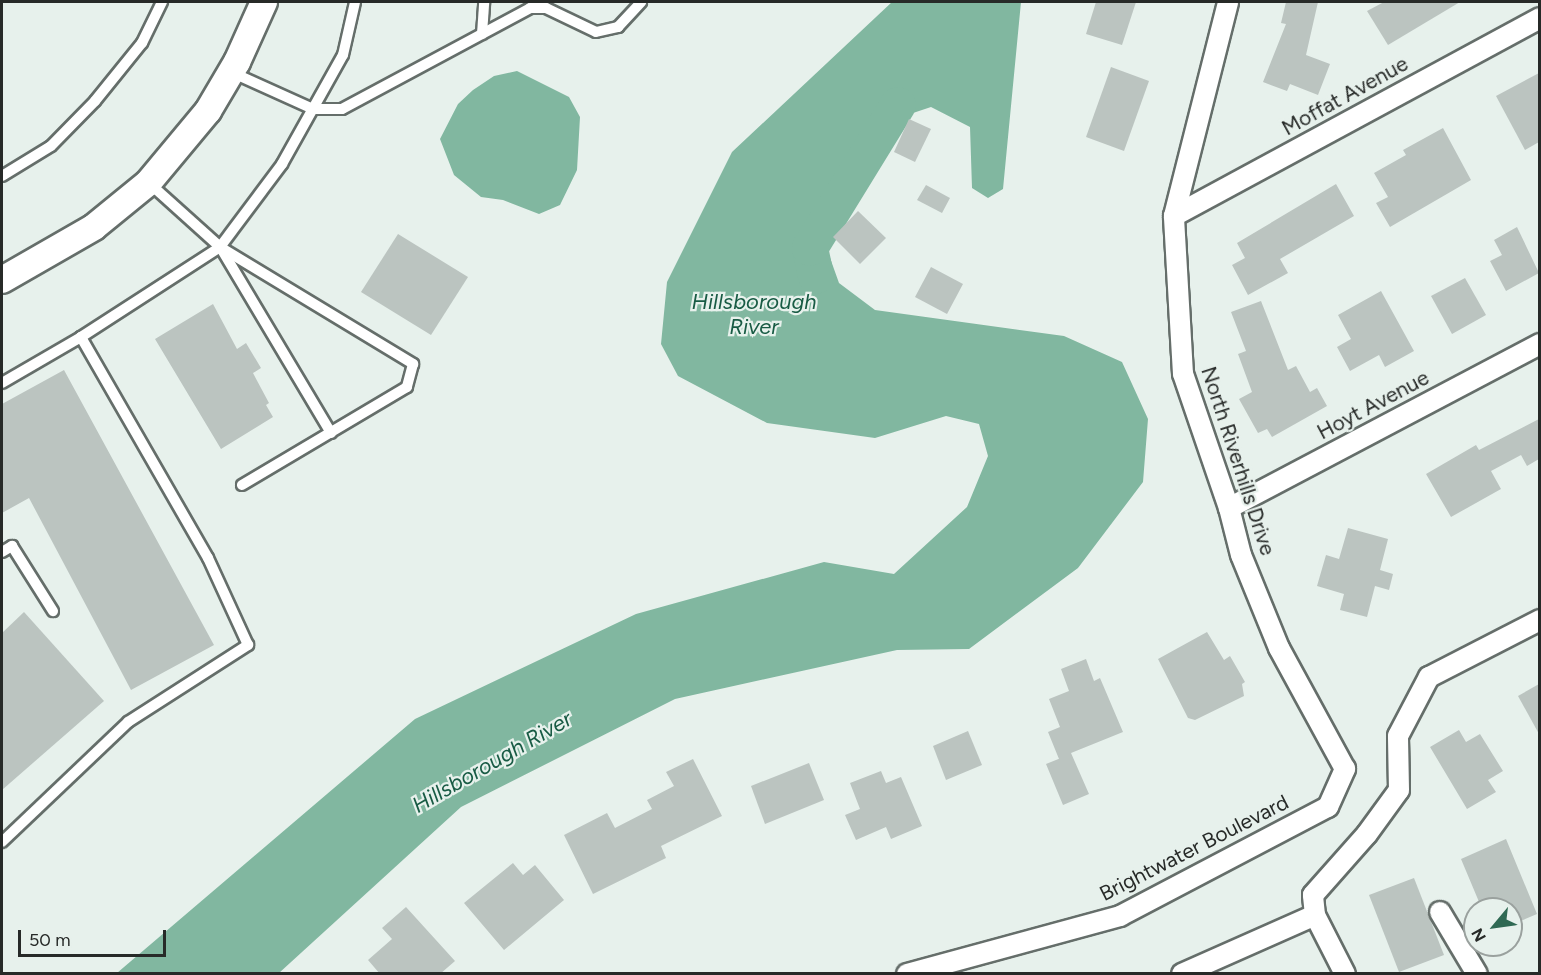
<!DOCTYPE html>
<style>
body{margin:0}
#map{position:relative;width:1541px;height:975px;overflow:hidden;background:#e7f1ec;font-family:Figtree,sans-serif}
div>[style]{position:absolute}
[style*='--x']{left:calc(var(--x)*1px);top:calc(var(--y)*1px);width:calc(var(--w)*1px);rotate:calc(var(--a)*1deg)}
.water>*{inset:0;background:#81b7a0}
.river>*{height:36px;margin:-18px;padding:0 18px;transform-origin:18px;border-radius:18px;background:#81b7a0}
.building>*{inset:0;background:#bbc4c0}
.roads{filter:drop-shadow(2px 0 #656e6a) drop-shadow(-2px 0 #656e6a) drop-shadow(0 2px #656e6a) drop-shadow(0 -2px #656e6a)}
.service>*{height:10px;margin:-5px;padding:0 5px;transform-origin:5px;border-radius:5px;background:#fff}
.minor>*{height:20px;margin:-10px;padding:0 10px;transform-origin:10px;border-radius:10px;background:#fff}
.tertiary>*{height:26px;margin:-13px;padding:0 13px;transform-origin:13px;border-radius:13px;background:#fff}
span{translate:-50% -50%;white-space:nowrap;text-align:center;line-height:1.15;-webkit-text-stroke:4.5px #e7f1ec;paint-order:stroke}
.street-label{font-size:21px;color:#272a28}
.water-label{font-size:22px;color:#185b44;font-style:italic}
.frame{position:absolute;inset:0;border:3px solid #272a28;pointer-events:none}
.north{position:absolute;left:1463px;top:897px;width:60px;height:60px;box-sizing:border-box;background:#e7f1ec;border:2px solid #9aa19e;border-radius:50%;rotate:241deg;font-size:16px;font-weight:700;line-height:24px;text-align:center;color:#272a28}
.north::after{content:'';display:block;margin:auto;width:21px;height:27px;background:#2f6953;clip-path:polygon(50% 0,100% 100%,50% 72%,0 100%)}
.scale{position:absolute;left:18px;top:930px;width:148px;height:27px;box-sizing:border-box;border:3px solid #272a28;border-top:0;padding-left:8px;font-size:18px;line-height:21px;white-space:nowrap;color:#272a28;-webkit-text-stroke:4px #e7f1ec;paint-order:stroke}
</style>
<div id="map">
<div class="water">
<i style="clip-path:polygon(892px 2px,1021px 2px,1003px 189px,988px 198px,972px 188px,970px 127px,931px 107px,898px 118px,814px 213px,839px 283px,875px 310px,1064px 336px,1122px 362px,1148px 419px,1143px 482px,1078px 568px,969px 649px,897px 650px,675px 699px,461px 807px,279px 973px,117px 973px,415px 719px,636px 614px,824px 562px,894px 574px,967px 507px,988px 456px,979px 424px,946px 416px,875px 438px,767px 423px,678px 376px,661px 344px,667px 282px,732px 152px)"></i>
<i style="clip-path:polygon(517px 71px,569px 97px,580px 117px,577px 170px,560px 205px,539px 214px,503px 200px,481px 197px,454px 175px,440px 139px,458px 104px,473px 90px,494px 76px)"></i>
</div>
<div class="river">
<i style="--x:816;--y:276;--w:29;--a:-102"></i>
<i style="--x:810;--y:248;--w:168;--a:-58.4"></i>
</div>
<div class="building">
<i style="clip-path:polygon(1096px 2px,1136px 2px,1122px 45px,1086px 34px)"></i>
<i style="clip-path:polygon(1286px 2px,1318px 2px,1306px 55px,1330px 64px,1318px 95px,1290px 84px,1287px 91px,1263px 82px,1286px 24px,1281px 23px)"></i>
<i style="clip-path:polygon(1384px 2px,1460px 2px,1388px 45px,1367px 11px)"></i>
<i style="clip-path:polygon(1111px 67px,1149px 81px,1124px 151px,1086px 137px)"></i>
<i style="clip-path:polygon(1539px 73px,1539px 142px,1525px 150px,1496px 96px)"></i>
<i style="clip-path:polygon(909px 119px,931px 129px,915px 162px,894px 152px)"></i>
<i style="clip-path:polygon(1443px 128px,1471px 180px,1390px 227px,1376px 203px,1388px 197px,1374px 173px,1406px 155px,1403px 150px)"></i>
<i style="clip-path:polygon(1336px 184px,1354px 216px,1280px 259px,1288px 273px,1248px 295px,1232px 265px,1245px 258px,1237px 243px)"></i>
<i style="clip-path:polygon(926px 185px,950px 198px,942px 213px,917px 200px)"></i>
<i style="clip-path:polygon(858px 211px,886px 238px,860px 264px,833px 237px)"></i>
<i style="clip-path:polygon(1517px 227px,1539px 273px,1506px 291px,1490px 261px,1502px 255px,1494px 240px)"></i>
<i style="clip-path:polygon(398px 234px,468px 277px,431px 335px,361px 292px)"></i>
<i style="clip-path:polygon(931px 267px,963px 284px,947px 314px,915px 297px)"></i>
<i style="clip-path:polygon(1465px 278px,1486px 315px,1452px 334px,1431px 296px)"></i>
<i style="clip-path:polygon(1381px 291px,1414px 351px,1385px 367px,1379px 355px,1350px 371px,1337px 347px,1351px 339px,1338px 315px)"></i>
<i style="clip-path:polygon(1261px 301px,1288px 370px,1296px 366px,1310px 392px,1317px 388px,1327px 406px,1272px 437px,1267px 429px,1258px 433px,1239px 399px,1252px 392px,1238px 354px,1246px 351px,1231px 312px)"></i>
<i style="clip-path:polygon(213px 304px,237px 349px,246px 343px,261px 368px,253px 373px,269px 403px,266px 405px,273px 417px,221px 449px,155px 339px)"></i>
<i style="clip-path:polygon(64px 370px,214px 645px,131px 690px,29px 498px,2px 513px,2px 404px)"></i>
<i style="clip-path:polygon(1539px 419px,1539px 459px,1527px 466px,1521px 455px,1491px 471px,1501px 489px,1451px 517px,1426px 474px,1476px 445px,1479px 450px)"></i>
<i style="clip-path:polygon(1348px 528px,1388px 539px,1380px 570px,1393px 574px,1389px 590px,1375px 586px,1367px 617px,1340px 610px,1344px 594px,1317px 586px,1326px 555px,1339px 559px)"></i>
<i style="clip-path:polygon(24px 612px,104px 701px,2px 790px,2px 633px)"></i>
<i style="clip-path:polygon(1207px 632px,1224px 660px,1230px 656px,1245px 682px,1242px 684px,1244px 696px,1195px 720px,1188px 718px,1158px 659px)"></i>
<i style="clip-path:polygon(1086px 659px,1094px 681px,1100px 678px,1123px 732px,1071px 753px,1089px 794px,1063px 805px,1046px 764px,1066px 756px,1059px 759px,1048px 732px,1060px 727px,1049px 699px,1069px 691px,1061px 669px)"></i>
<i style="clip-path:polygon(1539px 684px,1539px 734px,1518px 696px)"></i>
<i style="clip-path:polygon(1459px 730px,1466px 742px,1480px 734px,1503px 771px,1488px 780px,1496px 792px,1467px 809px,1430px 747px)"></i>
<i style="clip-path:polygon(968px 731px,982px 765px,946px 780px,933px 746px)"></i>
<i style="clip-path:polygon(693px 759px,722px 816px,661px 846px,666px 858px,593px 894px,564px 835px,607px 813px,615px 828px,652px 809px,647px 800px,674px 786px,666px 772px)"></i>
<i style="clip-path:polygon(809px 763px,824px 800px,765px 824px,751px 786px)"></i>
<i style="clip-path:polygon(881px 771px,886px 783px,901px 777px,922px 826px,891px 839px,886px 827px,856px 840px,845px 815px,860px 809px,850px 783px)"></i>
<i style="clip-path:polygon(1506px 839px,1537px 914px,1511px 925px,1511px 909px,1482px 909px,1461px 859px)"></i>
<i style="clip-path:polygon(513px 863px,523px 875px,535px 865px,564px 900px,504px 950px,464px 903px)"></i>
<i style="clip-path:polygon(1414px 878px,1444px 955px,1399px 972px,1369px 895px)"></i>
<i style="clip-path:polygon(406px 907px,455px 961px,440px 974px,380px 974px,368px 960px,392px 939px,382px 928px)"></i>
</div>
<div class="roads">
<div class="service">
<i style="--x:482;--y:34;--w:32;--a:-86"></i>
<i style="--x:231;--y:72;--w:90;--a:24.3"></i>
<i style="--x:313;--y:109;--w:29;--a:0"></i>
<i style="--x:342;--y:109;--w:213;--a:-28.2"></i>
<i style="--x:530;--y:8;--w:16;--a:0"></i>
<i style="--x:546;--y:8;--w:55;--a:25.6"></i>
<i style="--x:596;--y:32;--w:23;--a:-13"></i>
<i style="--x:618;--y:27;--w:34;--a:-47"></i>
<i style="--x:2;--y:176;--w:57;--a:-31.5"></i>
<i style="--x:51;--y:146;--w:63;--a:-45.6"></i>
<i style="--x:95;--y:101;--w:75;--a:-51"></i>
<i style="--x:142;--y:43;--w:46;--a:-64"></i>
<i style="--x:149;--y:183;--w:96;--a:42"></i>
<i style="--x:220;--y:247;--w:226;--a:31.2"></i>
<i style="--x:413;--y:364;--w:24;--a:105"></i>
<i style="--x:407;--y:387;--w:192;--a:149.3"></i>
<i style="--x:222;--y:250;--w:213;--a:59.2"></i>
<i style="--x:2;--y:383;--w:91;--a:-30.2"></i>
<i style="--x:2;--y:552;--w:12;--a:-31"></i>
<i style="--x:12;--y:546;--w:77;--a:57.8"></i>
<i style="--x:2;--y:842;--w:174;--a:-43.6"></i>
<i style="--x:128;--y:722;--w:143;--a:-32.7"></i>
<i style="--x:248;--y:645;--w:96;--a:-114.7"></i>
<i style="--x:208;--y:558;--w:255;--a:-119.9"></i>
<i style="--x:81;--y:337;--w:166;--a:-32.9"></i>
<i style="--x:220;--y:247;--w:104;--a:-53.2"></i>
<i style="--x:282;--y:164;--w:125;--a:-60.8"></i>
<i style="--x:343;--y:55;--w:54;--a:-77.2"></i>
</div>
<div class="minor">
<i style="--x:1174;--y:216;--w:416;--a:-28.4"></i>
<i style="--x:1229;--y:508;--w:352;--a:-27.8"></i>
<i style="--x:1440;--y:912;--w:72;--a:59.2"></i>
<i style="--x:907;--y:974;--w:221;--a:-15.2"></i>
<i style="--x:1120;--y:916;--w:235;--a:-27.7"></i>
<i style="--x:1328;--y:807;--w:42;--a:-65.9"></i>
<i style="--x:1345;--y:769;--w:138;--a:-118.6"></i>
<i style="--x:1279;--y:648;--w:100;--a:-112.2"></i>
<i style="--x:1241;--y:555;--w:49;--a:-104.3"></i>
<i style="--x:1229;--y:508;--w:142;--a:-108.9"></i>
<i style="--x:1183;--y:374;--w:158;--a:-93.3"></i>
<i style="--x:1174;--y:216;--w:221;--a:-75.8"></i>
<i style="--x:1182;--y:974;--w:145;--a:-23.9"></i>
<i style="--x:1345;--y:974;--w:66;--a:-117"></i>
<i style="--x:1315;--y:915;--w:20;--a:-96"></i>
<i style="--x:1313;--y:895;--w:81;--a:-48.5"></i>
<i style="--x:1367;--y:834;--w:54;--a:-54"></i>
<i style="--x:1399;--y:790;--w:54;--a:-91.1"></i>
<i style="--x:1398;--y:736;--w:67;--a:-62.3"></i>
<i style="--x:1429;--y:677;--w:125;--a:-27.2"></i>
</div>
<div class="tertiary">
<i style="--x:2;--y:280;--w:106;--a:-29.9"></i>
<i style="--x:94;--y:227;--w:70;--a:-39.2"></i>
<i style="--x:148;--y:183;--w:94;--a:-50.2"></i>
<i style="--x:208;--y:111;--w:57;--a:-59.4"></i>
<i style="--x:237;--y:62;--w:66;--a:-65.8"></i>
</div>
</div>
<div class="street-label">
<span style="left:1345px;top:96px;rotate:-29deg">Moffat Avenue</span>
<span style="left:1373px;top:405px;rotate:-28deg">Hoyt Avenue</span>
<span style="left:1238px;top:461px;rotate:72deg">North Riverhills Drive</span>
<span style="left:1194px;top:848px;rotate:-27deg">Brightwater Boulevard</span>
</div>
<div class="water-label">
<span style="left:754px;top:314px">Hillsborough<br>River</span>
<span style="left:492px;top:762px;rotate:-30deg">Hillsborough River</span>
</div>
<div class="frame"></div>
<div class="north">N</div>
<div class="scale">50 m</div>
</div>
